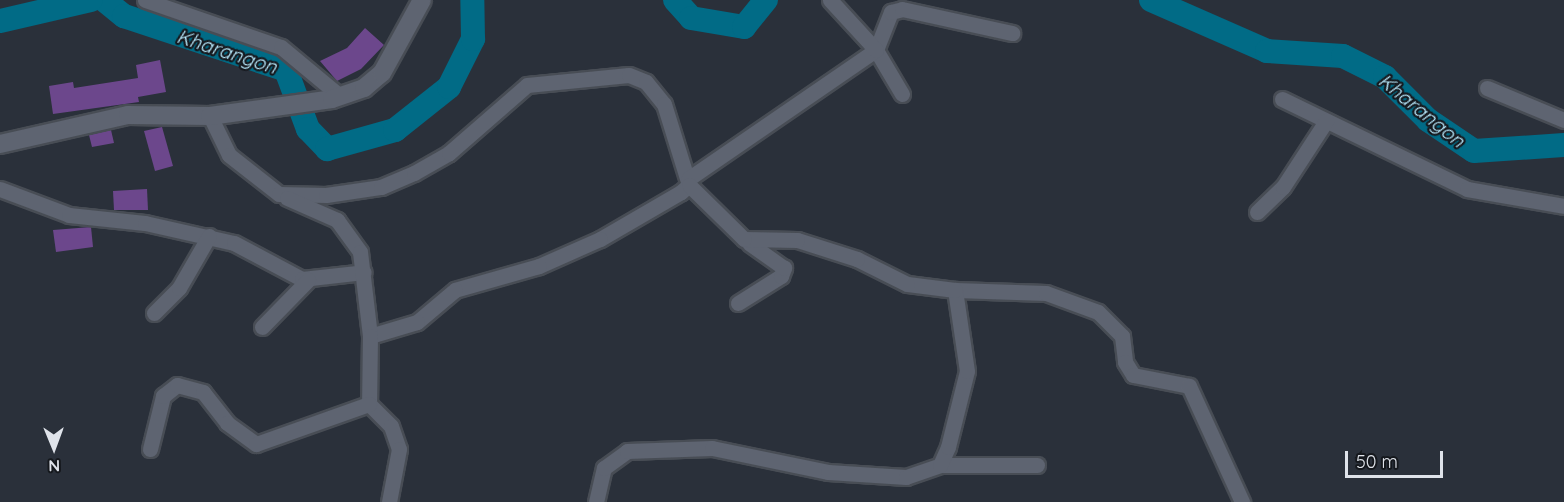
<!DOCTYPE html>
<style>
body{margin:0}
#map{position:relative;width:1564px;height:502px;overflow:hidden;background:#2a303a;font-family:Quicksand,sans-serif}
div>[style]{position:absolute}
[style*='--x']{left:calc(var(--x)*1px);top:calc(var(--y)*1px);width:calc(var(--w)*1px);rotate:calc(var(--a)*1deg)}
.river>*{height:24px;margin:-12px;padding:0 12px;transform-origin:12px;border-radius:12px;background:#016b86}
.building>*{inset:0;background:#6c478c}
.roads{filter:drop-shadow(2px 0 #484d55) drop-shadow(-2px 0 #484d55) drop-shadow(0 2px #484d55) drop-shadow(0 -2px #484d55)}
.minor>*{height:15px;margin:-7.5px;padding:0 7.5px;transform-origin:7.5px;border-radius:7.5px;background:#5e6471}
.tertiary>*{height:18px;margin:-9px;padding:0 9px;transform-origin:9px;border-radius:9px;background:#5e6471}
span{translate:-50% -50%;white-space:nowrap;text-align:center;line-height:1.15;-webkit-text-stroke:4.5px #15181d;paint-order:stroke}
.water-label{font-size:20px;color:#b6e8fb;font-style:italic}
.north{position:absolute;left:24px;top:418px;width:60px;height:60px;-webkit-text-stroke:4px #15181d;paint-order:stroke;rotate:179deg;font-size:16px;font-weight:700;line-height:24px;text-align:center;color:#dfe3ea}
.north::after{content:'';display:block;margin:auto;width:21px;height:27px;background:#dfe3ea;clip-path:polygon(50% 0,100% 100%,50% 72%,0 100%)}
.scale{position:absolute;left:1345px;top:451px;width:98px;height:27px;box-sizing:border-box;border:3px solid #dfe3ea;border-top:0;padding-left:8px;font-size:18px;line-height:21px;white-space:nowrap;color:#dfe3ea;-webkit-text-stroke:4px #15181d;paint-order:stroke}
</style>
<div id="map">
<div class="river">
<i style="--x:104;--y:0;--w:26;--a:39"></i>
<i style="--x:124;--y:16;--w:171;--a:18.4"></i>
<i style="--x:286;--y:70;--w:63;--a:69.6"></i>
<i style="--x:308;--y:129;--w:28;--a:46"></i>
<i style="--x:327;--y:149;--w:71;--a:-15.6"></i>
<i style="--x:395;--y:130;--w:69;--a:-38.5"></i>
<i style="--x:449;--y:87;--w:54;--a:-63.4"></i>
<i style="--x:473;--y:39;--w:39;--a:-91"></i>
<i style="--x:675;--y:0;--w:24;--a:48"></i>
<i style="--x:691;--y:18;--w:54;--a:9.6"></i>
<i style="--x:744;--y:27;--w:35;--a:-51"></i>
<i style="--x:1151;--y:0;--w:127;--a:23.7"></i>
<i style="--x:1267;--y:51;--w:76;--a:3.8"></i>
<i style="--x:1343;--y:56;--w:47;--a:26.6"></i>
<i style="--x:1385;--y:77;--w:61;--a:45"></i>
<i style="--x:1428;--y:120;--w:55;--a:34"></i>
<i style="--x:1474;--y:151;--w:90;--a:-3.8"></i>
<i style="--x:0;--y:21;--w:93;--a:-13"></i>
</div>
<div class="building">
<i style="clip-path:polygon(365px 28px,384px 45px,361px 69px,337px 81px,320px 61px,347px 48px)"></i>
<i style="clip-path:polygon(160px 60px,166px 92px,138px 97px,139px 102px,53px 114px,49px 86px,73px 82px,74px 88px,138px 78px,136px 65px)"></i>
<i style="clip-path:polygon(162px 127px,173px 166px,155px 171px,144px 131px)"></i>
<i style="clip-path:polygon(111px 130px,114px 143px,92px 147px,89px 135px)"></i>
<i style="clip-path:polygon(147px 189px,148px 210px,114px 210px,113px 191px)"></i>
<i style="clip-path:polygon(91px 227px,93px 247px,56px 252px,53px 230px)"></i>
</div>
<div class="roads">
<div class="minor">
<i style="--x:145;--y:0;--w:144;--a:19.1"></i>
<i style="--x:281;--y:47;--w:77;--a:39.7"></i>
<i style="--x:1487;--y:88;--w:83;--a:22.6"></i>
<i style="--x:902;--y:94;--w:51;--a:-120.6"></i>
<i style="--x:876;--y:50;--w:41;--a:-68.5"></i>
<i style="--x:891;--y:12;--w:11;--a:-15"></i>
<i style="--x:902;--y:9;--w:113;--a:12.3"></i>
<i style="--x:1282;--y:99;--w:206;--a:25.9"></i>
<i style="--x:1467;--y:189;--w:98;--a:9.9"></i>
<i style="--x:210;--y:116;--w:43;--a:64"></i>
<i style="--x:229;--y:155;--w:63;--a:38"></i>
<i style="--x:279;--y:194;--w:47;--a:1.2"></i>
<i style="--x:326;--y:195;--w:56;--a:-8.3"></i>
<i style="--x:381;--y:187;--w:36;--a:-23"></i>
<i style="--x:414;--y:173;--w:40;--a:-29.7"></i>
<i style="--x:449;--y:153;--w:103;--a:-41.1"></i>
<i style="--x:527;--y:85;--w:102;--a:-5.6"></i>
<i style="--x:629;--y:75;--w:18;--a:22"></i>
<i style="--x:646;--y:82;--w:28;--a:51"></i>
<i style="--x:664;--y:104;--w:85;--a:72.8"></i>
<i style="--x:689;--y:185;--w:11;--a:139"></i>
<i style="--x:681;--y:192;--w:94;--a:149.9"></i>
<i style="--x:600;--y:239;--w:67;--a:156.1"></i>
<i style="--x:539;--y:266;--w:87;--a:164.1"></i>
<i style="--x:455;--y:290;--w:50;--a:139.9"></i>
<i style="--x:417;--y:322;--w:49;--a:163.4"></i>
<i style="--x:688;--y:179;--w:228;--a:-34.5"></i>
<i style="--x:876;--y:50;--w:68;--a:-132.6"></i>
<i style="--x:0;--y:189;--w:74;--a:20.6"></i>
<i style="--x:69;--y:215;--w:76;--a:6"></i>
<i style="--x:145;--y:223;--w:91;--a:12.7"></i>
<i style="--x:234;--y:243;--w:77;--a:27.9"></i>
<i style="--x:302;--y:279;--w:62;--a:-6.4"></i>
<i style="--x:287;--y:198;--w:55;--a:23.7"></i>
<i style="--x:337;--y:220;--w:39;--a:54"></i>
<i style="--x:360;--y:252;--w:85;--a:83.2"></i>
<i style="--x:370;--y:336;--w:68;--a:90.8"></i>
<i style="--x:369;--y:404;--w:31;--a:45"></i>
<i style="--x:391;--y:426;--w:24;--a:71"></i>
<i style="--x:399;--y:449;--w:54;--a:100.7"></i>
<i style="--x:1257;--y:212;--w:36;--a:-44"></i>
<i style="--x:1283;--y:187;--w:79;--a:-56.9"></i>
<i style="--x:955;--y:290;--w:91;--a:1.9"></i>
<i style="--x:1046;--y:293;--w:55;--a:20.1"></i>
<i style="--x:1098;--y:312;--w:34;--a:45"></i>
<i style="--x:1122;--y:336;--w:26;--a:83"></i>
<i style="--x:1125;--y:362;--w:15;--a:58"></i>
<i style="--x:1133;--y:375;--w:57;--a:11.1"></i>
<i style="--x:1189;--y:386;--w:128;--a:65.4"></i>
<i style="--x:738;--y:303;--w:51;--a:-32.1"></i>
<i style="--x:781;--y:276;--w:9;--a:-69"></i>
<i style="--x:784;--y:268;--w:43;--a:-144.5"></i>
<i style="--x:154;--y:313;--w:35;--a:-45"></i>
<i style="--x:179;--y:288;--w:60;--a:-60"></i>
<i style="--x:262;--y:327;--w:66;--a:-45.6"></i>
<i style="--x:150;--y:449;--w:55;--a:-76.2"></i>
<i style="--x:163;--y:396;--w:18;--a:-38"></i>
<i style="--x:177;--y:385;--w:27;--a:15"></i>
<i style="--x:203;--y:392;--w:39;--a:52"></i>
<i style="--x:227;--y:423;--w:36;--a:36"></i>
<i style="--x:256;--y:444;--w:120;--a:-19.5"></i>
<i style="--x:940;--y:465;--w:97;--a:0"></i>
<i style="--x:596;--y:502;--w:35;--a:-77"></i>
<i style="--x:604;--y:468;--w:29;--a:-36"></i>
<i style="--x:627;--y:451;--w:85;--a:-2"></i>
<i style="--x:712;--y:448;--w:118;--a:11.7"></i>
<i style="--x:828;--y:472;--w:78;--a:3.7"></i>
<i style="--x:906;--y:477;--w:36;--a:-19"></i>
<i style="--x:940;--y:465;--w:20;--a:-66"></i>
<i style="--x:948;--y:447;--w:78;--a:-76"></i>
<i style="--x:967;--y:371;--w:82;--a:-98.4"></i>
<i style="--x:955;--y:290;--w:48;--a:-172.9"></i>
<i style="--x:907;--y:284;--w:56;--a:-153.4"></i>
<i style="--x:857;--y:259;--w:63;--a:-162.4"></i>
<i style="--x:797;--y:240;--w:53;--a:-178.9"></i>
<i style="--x:744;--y:239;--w:77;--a:-135.5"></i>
</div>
<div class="tertiary">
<i style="--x:0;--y:144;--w:131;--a:-12.8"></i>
<i style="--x:128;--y:115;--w:82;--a:0.7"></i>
<i style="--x:210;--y:116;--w:123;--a:-7.9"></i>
<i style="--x:332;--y:99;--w:34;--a:-19"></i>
<i style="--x:364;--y:88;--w:23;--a:-40"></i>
<i style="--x:382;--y:73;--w:83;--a:-61.3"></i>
</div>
</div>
<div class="water-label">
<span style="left:227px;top:51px;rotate:18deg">Kharangon</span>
<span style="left:1422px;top:110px;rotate:39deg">Kharangon</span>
</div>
<div class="north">N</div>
<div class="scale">50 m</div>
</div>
